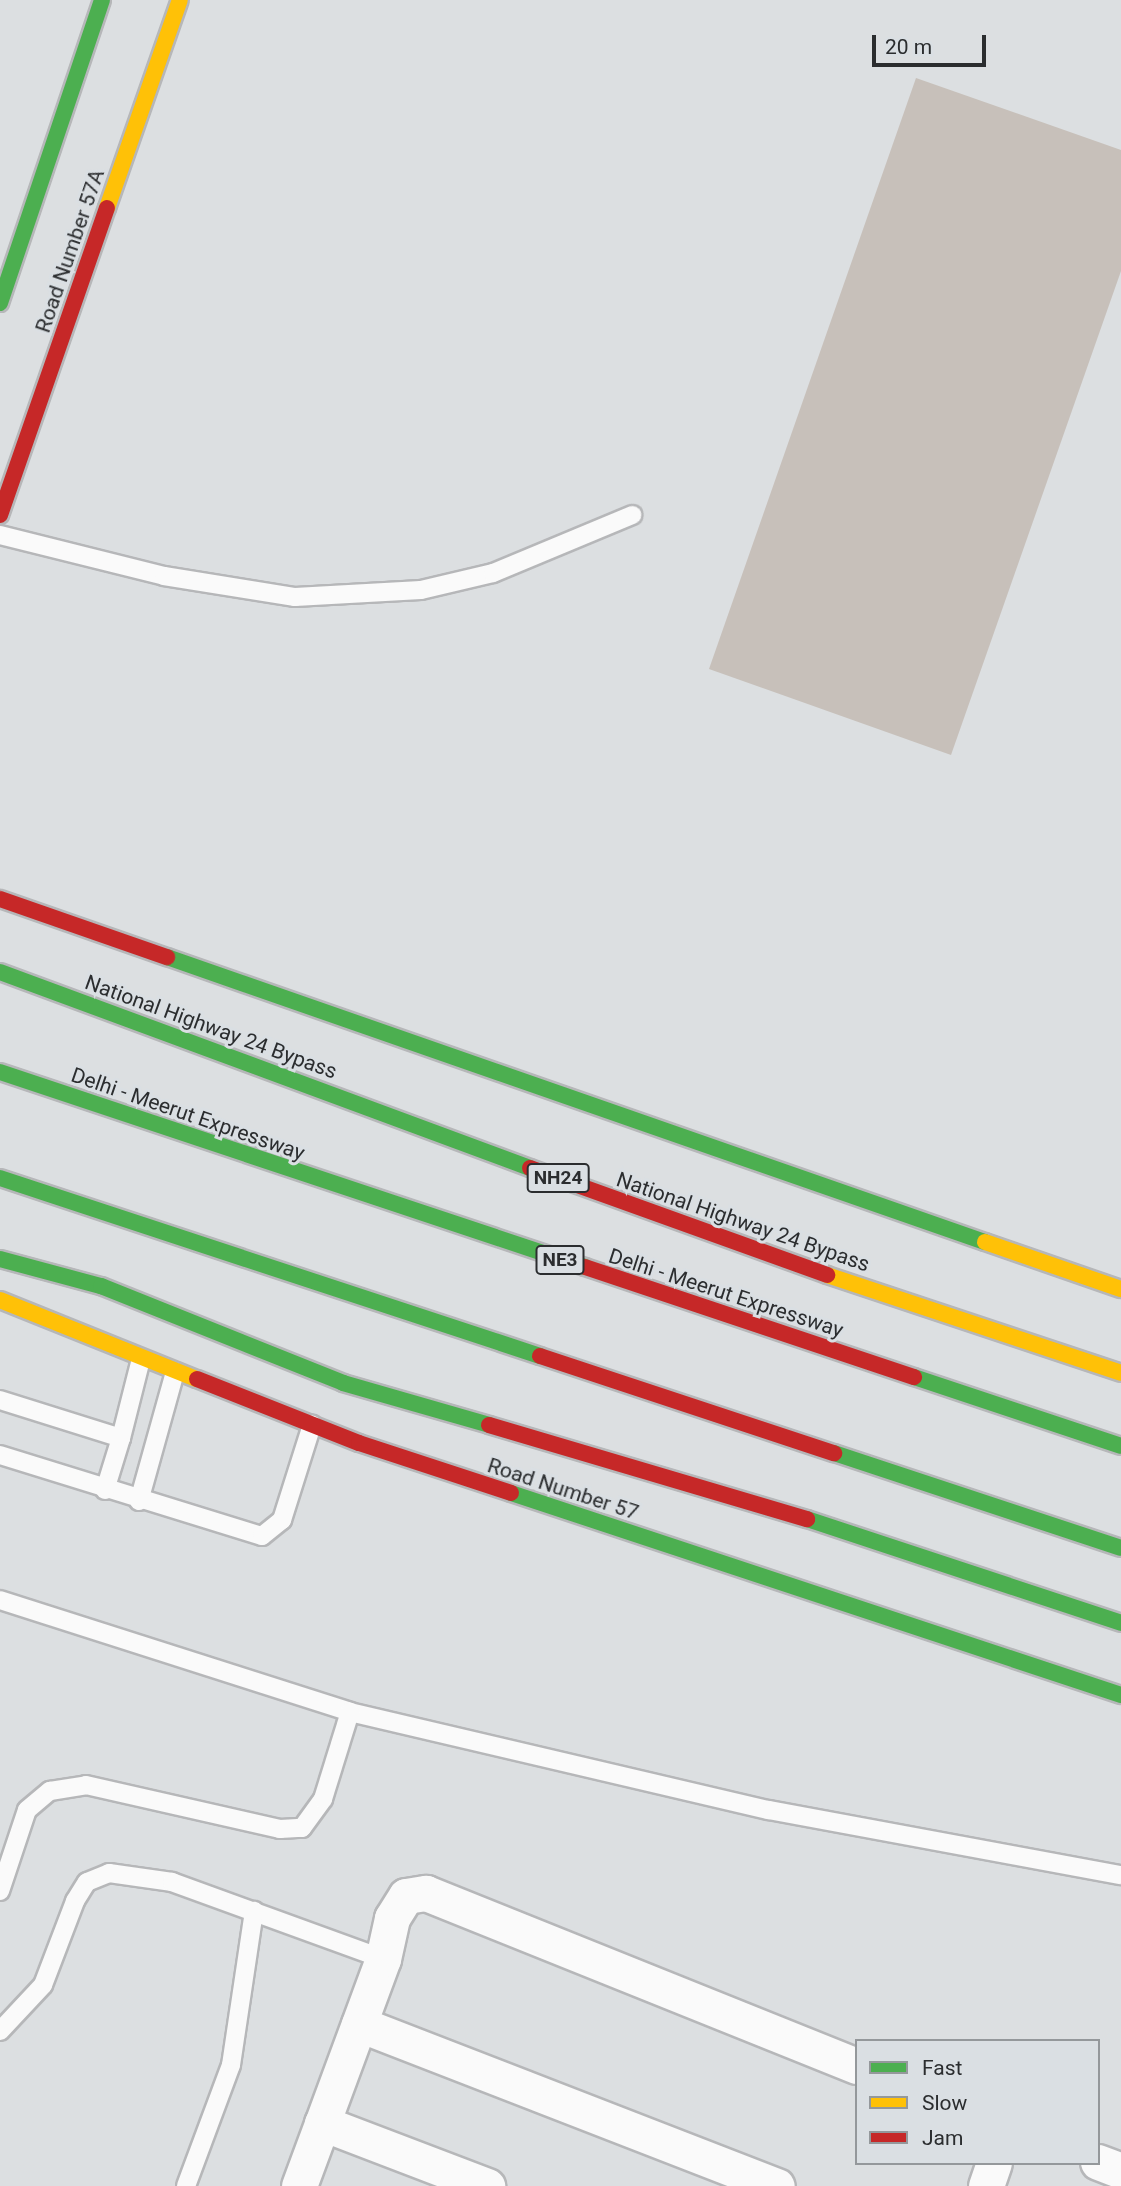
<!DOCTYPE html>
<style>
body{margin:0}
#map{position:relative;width:1121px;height:2186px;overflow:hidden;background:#dcdfe1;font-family:Roboto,sans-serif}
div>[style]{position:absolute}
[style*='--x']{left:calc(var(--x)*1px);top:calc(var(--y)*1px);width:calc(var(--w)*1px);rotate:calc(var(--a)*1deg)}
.building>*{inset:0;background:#c7c0ba}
.roads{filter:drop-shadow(2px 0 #b6b7b9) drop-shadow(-2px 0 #b6b7b9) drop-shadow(0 2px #b6b7b9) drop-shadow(0 -2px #b6b7b9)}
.lane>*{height:18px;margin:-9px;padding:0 9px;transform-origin:9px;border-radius:9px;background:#fafafa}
.street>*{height:35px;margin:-17.5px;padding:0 17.5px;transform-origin:17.5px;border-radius:17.5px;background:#fafafa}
.fast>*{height:16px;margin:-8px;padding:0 8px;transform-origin:8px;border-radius:8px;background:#4caf50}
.slow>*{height:16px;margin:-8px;padding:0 8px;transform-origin:8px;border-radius:8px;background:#ffc107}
.jam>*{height:16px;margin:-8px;padding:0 8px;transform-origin:8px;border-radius:8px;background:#c62828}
span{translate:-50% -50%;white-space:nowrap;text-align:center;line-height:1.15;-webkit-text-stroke:6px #dadfe3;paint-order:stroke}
.shield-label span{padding:2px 5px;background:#dadfe3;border:2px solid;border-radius:5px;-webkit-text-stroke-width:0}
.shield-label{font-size:19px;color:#2b2d2f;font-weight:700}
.street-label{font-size:21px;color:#2b2d2f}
.legend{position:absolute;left:855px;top:2039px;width:245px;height:126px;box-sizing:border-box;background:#dadfe3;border:2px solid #94989b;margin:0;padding:9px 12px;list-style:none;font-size:21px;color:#2b2d2f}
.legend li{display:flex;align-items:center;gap:14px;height:35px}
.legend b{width:35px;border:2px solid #94989b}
.scale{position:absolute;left:872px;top:35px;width:114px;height:32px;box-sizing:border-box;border:4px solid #2b2d2f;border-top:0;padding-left:9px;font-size:21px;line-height:24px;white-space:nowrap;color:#2b2d2f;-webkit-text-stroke:5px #dadfe3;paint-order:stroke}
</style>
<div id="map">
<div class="building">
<i style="clip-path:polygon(916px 78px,1121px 150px,1121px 271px,951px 755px,709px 669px)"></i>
</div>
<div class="roads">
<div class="lane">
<i style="--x:0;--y:535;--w:169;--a:14"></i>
<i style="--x:164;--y:576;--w:133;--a:9.1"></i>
<i style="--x:295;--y:597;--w:126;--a:-3.2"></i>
<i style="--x:421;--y:590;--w:74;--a:-13.3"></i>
<i style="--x:493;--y:573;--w:151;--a:-22.6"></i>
<i style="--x:0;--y:1400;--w:127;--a:17.4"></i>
<i style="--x:121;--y:1438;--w:81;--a:-75.8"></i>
<i style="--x:0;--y:1455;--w:274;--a:17.2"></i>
<i style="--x:262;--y:1536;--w:26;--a:-39"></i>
<i style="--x:282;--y:1520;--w:100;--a:-72.5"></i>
<i style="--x:105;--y:1490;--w:54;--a:-72.9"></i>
<i style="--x:139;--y:1501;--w:134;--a:-74.4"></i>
<i style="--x:0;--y:1600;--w:367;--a:17.7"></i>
<i style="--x:350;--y:1712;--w:430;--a:13.2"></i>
<i style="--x:769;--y:1810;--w:358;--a:10.5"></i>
<i style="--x:0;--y:1891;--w:85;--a:-71.6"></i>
<i style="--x:27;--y:1810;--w:30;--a:-40"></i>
<i style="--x:50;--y:1791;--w:36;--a:-9"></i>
<i style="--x:86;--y:1785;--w:199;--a:12.8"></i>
<i style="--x:280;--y:1829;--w:22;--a:-3"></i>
<i style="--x:302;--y:1828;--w:36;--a:-54"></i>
<i style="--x:323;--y:1799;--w:91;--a:-72.8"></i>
<i style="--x:0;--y:2031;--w:63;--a:-46.9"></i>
<i style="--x:43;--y:1985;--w:90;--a:-69.1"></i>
<i style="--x:75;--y:1901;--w:22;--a:-58"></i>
<i style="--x:87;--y:1882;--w:24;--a:-22"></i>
<i style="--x:109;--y:1873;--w:64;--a:8.1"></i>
<i style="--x:172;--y:1882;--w:225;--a:20"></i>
<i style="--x:186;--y:2186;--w:129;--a:-69.6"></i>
<i style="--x:231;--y:2065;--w:156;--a:-81.5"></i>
</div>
<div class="street">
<i style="--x:359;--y:2024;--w:448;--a:21.2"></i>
<i style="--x:322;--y:2123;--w:177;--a:20.9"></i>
<i style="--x:1098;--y:2162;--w:25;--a:21"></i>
<i style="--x:299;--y:2186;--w:242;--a:-69.7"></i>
<i style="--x:383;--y:1959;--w:42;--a:-77.6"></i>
<i style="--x:392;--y:1918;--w:26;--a:-58"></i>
<i style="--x:406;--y:1896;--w:20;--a:-9"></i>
<i style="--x:426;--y:1893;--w:464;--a:21.9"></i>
<i style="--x:986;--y:2186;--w:24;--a:-71"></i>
</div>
<div class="fast">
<i style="--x:0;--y:303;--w:320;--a:-71.4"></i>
<i style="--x:167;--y:957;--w:866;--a:19.21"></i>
<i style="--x:0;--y:972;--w:565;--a:20.29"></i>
<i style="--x:0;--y:1072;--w:617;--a:18.43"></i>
<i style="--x:0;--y:1178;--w:569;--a:18.24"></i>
<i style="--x:0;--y:1259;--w:105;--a:15"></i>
<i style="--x:101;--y:1286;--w:261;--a:21.8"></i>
<i style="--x:343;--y:1383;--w:152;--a:16"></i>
<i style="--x:914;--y:1377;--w:218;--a:18.4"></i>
<i style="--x:834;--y:1453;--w:302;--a:18.3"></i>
<i style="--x:511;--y:1493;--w:643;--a:18.32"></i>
<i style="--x:807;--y:1519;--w:331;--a:18.3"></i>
</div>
<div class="slow">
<i style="--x:107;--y:208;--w:220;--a:-70.7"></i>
<i style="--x:985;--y:1242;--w:144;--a:19.1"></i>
<i style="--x:827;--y:1275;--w:310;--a:18.4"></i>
<i style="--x:0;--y:1300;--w:212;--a:21.9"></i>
</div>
<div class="jam">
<i style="--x:0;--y:515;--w:325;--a:-70.8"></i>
<i style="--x:0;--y:899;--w:177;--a:19.2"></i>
<i style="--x:530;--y:1168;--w:316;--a:19.8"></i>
<i style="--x:585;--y:1267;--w:347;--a:18.5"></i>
<i style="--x:540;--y:1356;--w:310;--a:18.3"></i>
<i style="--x:197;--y:1379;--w:174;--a:21.6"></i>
<i style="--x:359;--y:1443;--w:160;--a:18.2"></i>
<i style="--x:489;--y:1425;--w:332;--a:16.5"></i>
</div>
</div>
<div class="shield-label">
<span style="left:558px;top:1178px">NH24</span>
<span style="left:560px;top:1260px">NE3</span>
</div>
<div class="street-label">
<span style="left:70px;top:251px;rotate:-71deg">Road Number 57A</span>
<span style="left:211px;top:1027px;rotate:20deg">National Highway 24 Bypass</span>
<span style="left:188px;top:1114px;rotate:19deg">Delhi - Meerut Expressway</span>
<span style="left:743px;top:1222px;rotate:19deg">National Highway 24 Bypass</span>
<span style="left:726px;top:1293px;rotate:18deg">Delhi - Meerut Expressway</span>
<span style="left:563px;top:1489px;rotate:18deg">Road Number 57</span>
</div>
<ul class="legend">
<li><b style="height:9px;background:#4caf50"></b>Fast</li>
<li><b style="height:9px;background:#ffc107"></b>Slow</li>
<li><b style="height:9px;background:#c62828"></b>Jam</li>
</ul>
<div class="scale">20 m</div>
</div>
